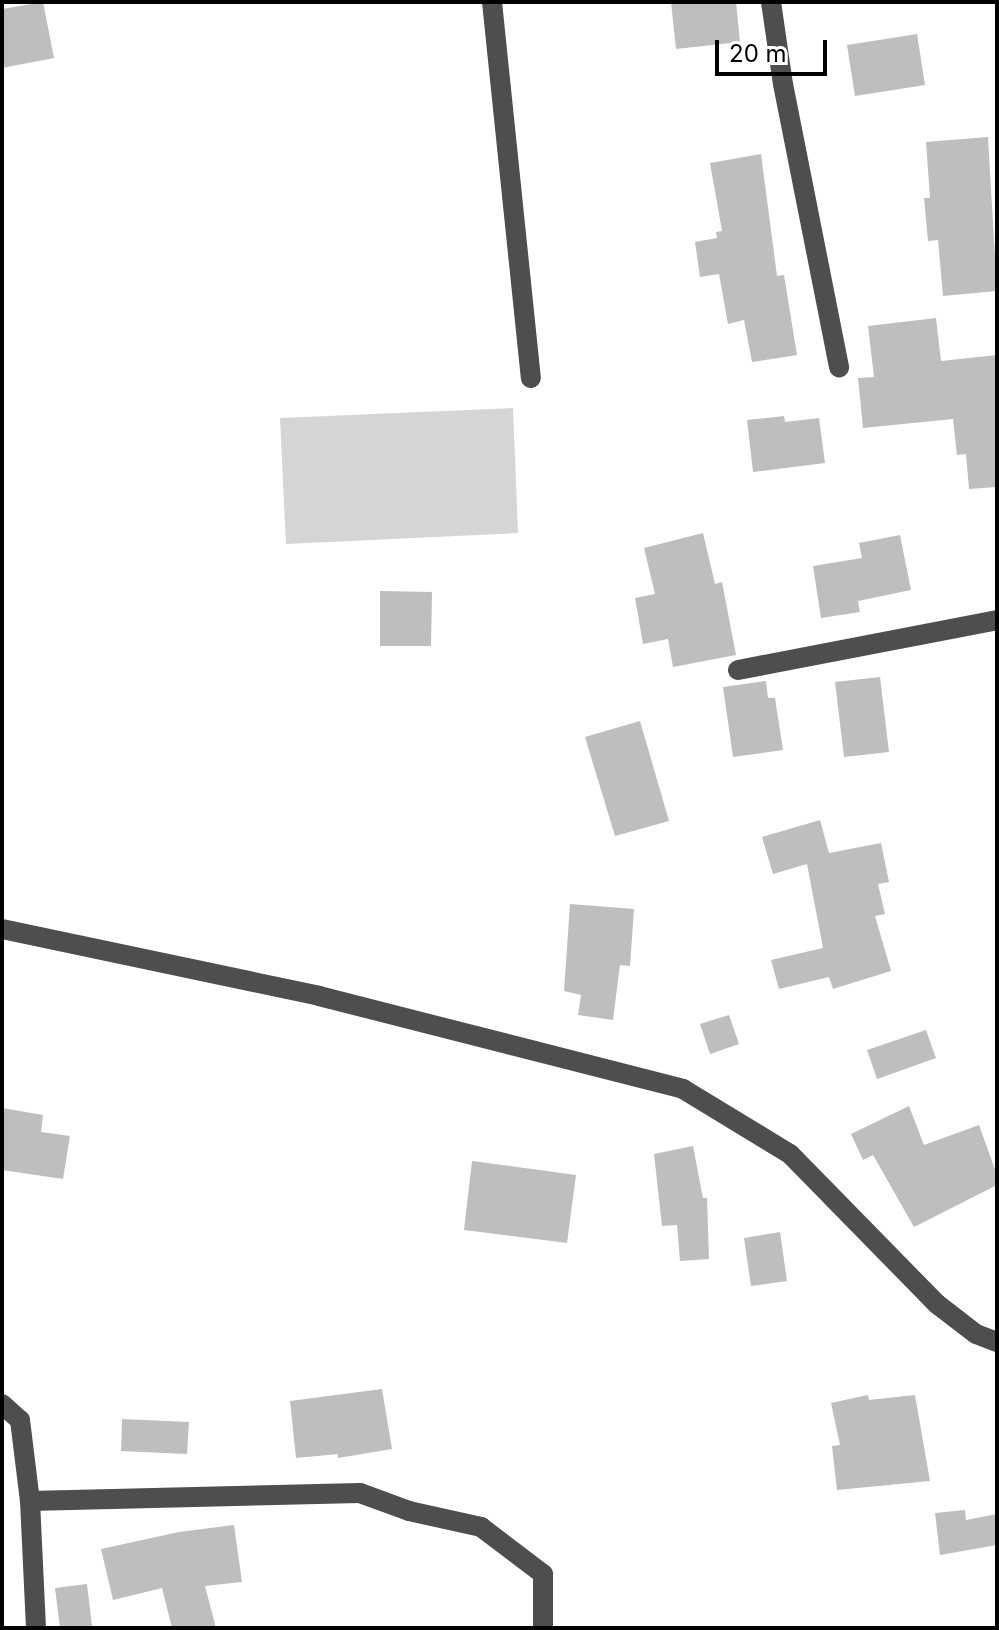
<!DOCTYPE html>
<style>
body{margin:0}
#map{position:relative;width:999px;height:1630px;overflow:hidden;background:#fff;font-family:Inter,sans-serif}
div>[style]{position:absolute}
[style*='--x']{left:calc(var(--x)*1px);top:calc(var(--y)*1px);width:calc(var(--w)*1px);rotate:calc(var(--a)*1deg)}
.green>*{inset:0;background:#d5d5d5}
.building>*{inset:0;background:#bebebe}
.minor>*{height:20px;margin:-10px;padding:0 10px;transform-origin:10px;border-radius:10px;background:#4e4e4e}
span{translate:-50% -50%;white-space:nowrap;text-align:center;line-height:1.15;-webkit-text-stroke:6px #fff;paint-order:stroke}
.frame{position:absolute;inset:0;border:4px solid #000;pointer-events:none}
.scale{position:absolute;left:715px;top:40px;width:112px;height:36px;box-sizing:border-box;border:4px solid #000;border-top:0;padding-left:10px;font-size:24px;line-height:28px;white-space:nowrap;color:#000;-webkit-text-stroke:6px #fff;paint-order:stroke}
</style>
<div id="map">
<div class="green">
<i style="clip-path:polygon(513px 408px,518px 533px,286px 544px,280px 418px)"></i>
</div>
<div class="building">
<i style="clip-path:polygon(43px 2px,54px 58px,2px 68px,2px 9px)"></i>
<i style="clip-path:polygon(671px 2px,736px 2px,740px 42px,676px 49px)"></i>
<i style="clip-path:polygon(917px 34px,925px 85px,855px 96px,847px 45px)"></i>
<i style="clip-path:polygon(988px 137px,997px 291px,943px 296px,938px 240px,928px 241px,924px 198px,930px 198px,926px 142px)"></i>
<i style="clip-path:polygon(761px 154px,777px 276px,784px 275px,797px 355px,752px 362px,744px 320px,728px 324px,719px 274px,700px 277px,695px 242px,717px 238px,716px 232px,722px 231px,710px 163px)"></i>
<i style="clip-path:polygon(936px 318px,941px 361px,997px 355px,997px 487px,969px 489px,966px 454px,957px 455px,953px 419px,863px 428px,858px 378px,874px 377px,868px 326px)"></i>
<i style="clip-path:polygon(784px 416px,785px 422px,819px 418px,825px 463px,753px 472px,747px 420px)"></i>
<i style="clip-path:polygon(703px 533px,715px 584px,722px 582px,736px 655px,673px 667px,668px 639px,643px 644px,635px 598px,655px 594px,644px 548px)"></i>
<i style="clip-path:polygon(900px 535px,911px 590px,858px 601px,860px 612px,821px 618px,813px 566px,862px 558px,859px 543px)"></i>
<i style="clip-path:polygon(380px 591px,432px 592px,431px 646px,380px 646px)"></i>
<i style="clip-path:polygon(880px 677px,889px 752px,844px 757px,835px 682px)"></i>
<i style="clip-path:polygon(766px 681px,768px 698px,775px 698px,783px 750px,733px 757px,723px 687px)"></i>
<i style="clip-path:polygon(640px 721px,669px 821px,615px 836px,585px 737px)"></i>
<i style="clip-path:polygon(820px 820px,829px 853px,881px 843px,889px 882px,878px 884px,885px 914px,875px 916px,891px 971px,833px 989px,829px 977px,779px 989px,771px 960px,823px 948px,807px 864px,773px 874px,762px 837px)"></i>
<i style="clip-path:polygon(570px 904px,634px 909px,630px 966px,620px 965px,613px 1020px,578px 1015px,581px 995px,564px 991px)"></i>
<i style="clip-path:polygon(729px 1015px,739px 1044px,710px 1054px,700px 1024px)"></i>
<i style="clip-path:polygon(926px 1030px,936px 1058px,877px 1079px,867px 1050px)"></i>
<i style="clip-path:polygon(909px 1106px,924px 1145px,979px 1125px,997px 1175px,997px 1185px,914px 1227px,873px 1155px,863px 1160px,851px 1134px)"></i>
<i style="clip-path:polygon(2px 1108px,43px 1115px,41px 1132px,70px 1136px,63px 1179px,2px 1170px)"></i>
<i style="clip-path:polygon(693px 1146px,703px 1198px,707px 1198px,709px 1259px,680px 1261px,677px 1225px,662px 1226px,654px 1154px)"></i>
<i style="clip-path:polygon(472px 1161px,576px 1175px,567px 1243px,464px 1230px)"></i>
<i style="clip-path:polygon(780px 1232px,787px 1281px,751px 1286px,744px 1238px)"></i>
<i style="clip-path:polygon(382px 1389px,392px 1449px,338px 1458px,338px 1454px,296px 1458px,290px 1401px)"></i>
<i style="clip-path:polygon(868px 1395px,869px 1400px,915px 1395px,930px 1481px,837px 1490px,832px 1446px,840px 1445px,831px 1403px)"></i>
<i style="clip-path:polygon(122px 1419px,189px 1422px,187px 1454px,121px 1451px)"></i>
<i style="clip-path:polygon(965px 1510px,966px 1520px,997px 1514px,997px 1545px,940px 1555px,935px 1513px)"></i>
<i style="clip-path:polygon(234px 1525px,242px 1582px,205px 1586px,216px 1628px,172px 1628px,162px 1588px,113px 1600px,101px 1549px,179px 1532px)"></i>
<i style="clip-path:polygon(87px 1584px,92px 1626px,60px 1628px,55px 1588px)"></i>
</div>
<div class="minor">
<i style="--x:492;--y:2;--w:378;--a:84.1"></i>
<i style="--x:771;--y:2;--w:83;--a:81.7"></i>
<i style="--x:783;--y:84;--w:289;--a:78.8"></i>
<i style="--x:738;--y:670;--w:264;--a:-10.9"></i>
<i style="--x:2;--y:929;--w:324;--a:11.9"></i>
<i style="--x:319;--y:996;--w:376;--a:14.3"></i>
<i style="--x:683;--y:1089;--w:125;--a:31.3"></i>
<i style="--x:790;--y:1154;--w:210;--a:45.6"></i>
<i style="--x:937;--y:1304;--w:49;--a:37.6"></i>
<i style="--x:976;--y:1334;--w:22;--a:21"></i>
<i style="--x:2;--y:1404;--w:24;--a:42"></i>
<i style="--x:20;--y:1420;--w:82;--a:83"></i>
<i style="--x:36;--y:1628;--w:127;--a:-92.7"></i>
<i style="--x:30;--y:1501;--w:330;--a:-1.4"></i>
<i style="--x:360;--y:1493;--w:52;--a:20.2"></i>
<i style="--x:409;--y:1511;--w:74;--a:12.5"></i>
<i style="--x:481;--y:1527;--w:78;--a:37.2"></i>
<i style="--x:543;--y:1574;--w:54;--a:90"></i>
</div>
<div class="frame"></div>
<div class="scale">20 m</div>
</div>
